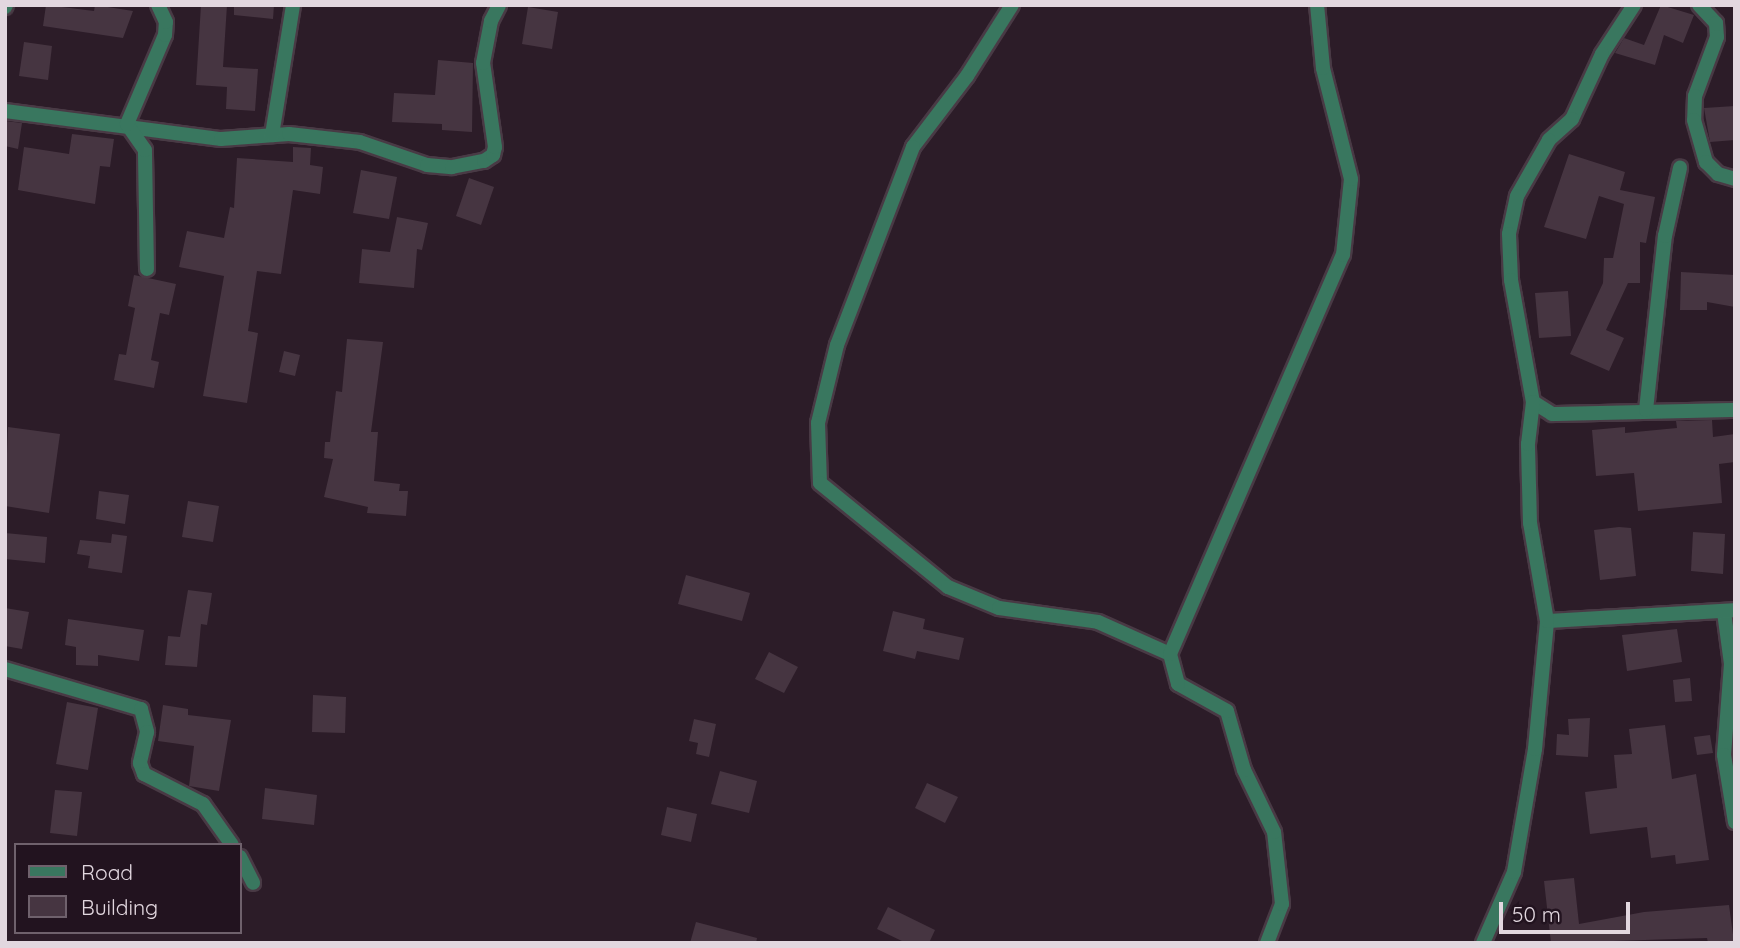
<!DOCTYPE html>
<style>
body{margin:0}
#map{position:relative;width:1740px;height:948px;overflow:hidden;background:#2c1c28;font-family:Quicksand,sans-serif}
div>[style]{position:absolute}
[style*='--x']{left:calc(var(--x)*1px);top:calc(var(--y)*1px);width:calc(var(--w)*1px);rotate:calc(var(--a)*1deg)}
.building>*{inset:0;background:#463541}
.roads{filter:drop-shadow(2px 0 #493a45) drop-shadow(-2px 0 #493a45) drop-shadow(0 2px #493a45) drop-shadow(0 -2px #493a45)}
.minor>*{height:14px;margin:-7px;padding:0 7px;transform-origin:7px;border-radius:7px;background:#39775f}
span{translate:-50% -50%;white-space:nowrap;text-align:center;line-height:1.15;-webkit-text-stroke:5px #22131f;paint-order:stroke}
.frame{position:absolute;inset:0;border:7px solid #e2d7df;pointer-events:none}
.legend{position:absolute;left:14px;top:843px;width:228px;height:91px;box-sizing:border-box;background:#22131f;border:2px solid #6f616c;margin:0;padding:9px 12px;list-style:none;font-size:21px;color:#e2d7df}
.legend li{display:flex;align-items:center;gap:14px;height:35px}
.legend b{width:35px;border:2px solid #6f616c}
.scale{position:absolute;left:1499px;top:902px;width:131px;height:32px;box-sizing:border-box;border:4px solid #e2d7df;border-top:0;padding-left:9px;font-size:21px;line-height:24px;white-space:nowrap;color:#e2d7df;-webkit-text-stroke:5px #22131f;paint-order:stroke}
</style>
<div id="map">
<div class="building">
<i style="clip-path:polygon(46px 5px,94px 11px,95px 5px,133px 11px,123px 38px,43px 26px)"></i>
<i style="clip-path:polygon(201px 5px,227px 5px,223px 67px,258px 69px,255px 111px,226px 109px,227px 87px,196px 85px)"></i>
<i style="clip-path:polygon(234px 5px,274px 5px,273px 19px,234px 15px)"></i>
<i style="clip-path:polygon(1661px 5px,1694px 15px,1683px 43px,1664px 35px,1655px 65px,1615px 53px,1624px 38px,1644px 45px)"></i>
<i style="clip-path:polygon(528px 7px,558px 12px,552px 49px,522px 44px)"></i>
<i style="clip-path:polygon(24px 42px,52px 46px,48px 80px,19px 76px)"></i>
<i style="clip-path:polygon(438px 60px,473px 63px,472px 132px,442px 130px,442px 124px,392px 122px,394px 93px,435px 95px)"></i>
<i style="clip-path:polygon(1735px 106px,1735px 140px,1710px 142px,1704px 108px)"></i>
<i style="clip-path:polygon(5px 121px,22px 123px,18px 149px,5px 146px)"></i>
<i style="clip-path:polygon(72px 134px,114px 139px,110px 167px,100px 166px,95px 204px,18px 190px,24px 147px,69px 154px)"></i>
<i style="clip-path:polygon(293px 147px,311px 148px,310px 165px,323px 167px,320px 194px,293px 190px,281px 274px,257px 271px,248px 331px,258px 333px,247px 403px,203px 396px,224px 276px,179px 267px,187px 231px,224px 238px,230px 207px,234px 208px,237px 158px,293px 162px)"></i>
<i style="clip-path:polygon(1569px 154px,1625px 172px,1620px 190px,1655px 197px,1646px 243px,1640px 242px,1640px 283px,1628px 283px,1606px 330px,1624px 338px,1609px 371px,1570px 354px,1603px 283px,1604px 258px,1613px 258px,1624px 204px,1599px 196px,1586px 239px,1544px 227px)"></i>
<i style="clip-path:polygon(361px 170px,397px 177px,389px 219px,353px 213px)"></i>
<i style="clip-path:polygon(469px 178px,494px 187px,481px 225px,456px 216px)"></i>
<i style="clip-path:polygon(397px 217px,428px 223px,422px 250px,417px 249px,414px 288px,359px 283px,362px 249px,390px 252px)"></i>
<i style="clip-path:polygon(1681px 272px,1735px 275px,1735px 307px,1707px 302px,1707px 310px,1680px 310px)"></i>
<i style="clip-path:polygon(134px 275px,176px 284px,169px 315px,160px 313px,151px 360px,159px 362px,154px 388px,114px 380px,119px 354px,126px 355px,135px 308px,128px 306px)"></i>
<i style="clip-path:polygon(1568px 291px,1571px 336px,1539px 338px,1535px 293px)"></i>
<i style="clip-path:polygon(347px 339px,383px 342px,371px 432px,378px 432px,374px 481px,400px 484px,399px 491px,408px 491px,406px 516px,367px 513px,368px 507px,324px 497px,333px 459px,324px 458px,325px 442px,330px 442px,336px 391px,342px 392px)"></i>
<i style="clip-path:polygon(284px 351px,300px 355px,295px 376px,279px 372px)"></i>
<i style="clip-path:polygon(1712px 420px,1713px 437px,1735px 434px,1735px 462px,1719px 464px,1722px 503px,1638px 511px,1634px 473px,1596px 476px,1592px 430px,1625px 427px,1625px 433px,1677px 428px,1676px 421px)"></i>
<i style="clip-path:polygon(8px 427px,60px 434px,49px 513px,5px 506px)"></i>
<i style="clip-path:polygon(99px 491px,129px 495px,125px 524px,96px 519px)"></i>
<i style="clip-path:polygon(188px 501px,219px 506px,213px 542px,182px 537px)"></i>
<i style="clip-path:polygon(1619px 527px,1631px 528px,1636px 576px,1600px 580px,1594px 530px)"></i>
<i style="clip-path:polygon(1693px 532px,1725px 534px,1723px 574px,1691px 571px)"></i>
<i style="clip-path:polygon(5px 533px,47px 537px,45px 563px,5px 559px)"></i>
<i style="clip-path:polygon(112px 534px,127px 536px,122px 573px,88px 568px,90px 556px,77px 554px,80px 540px,111px 543px)"></i>
<i style="clip-path:polygon(686px 575px,750px 593px,742px 621px,678px 604px)"></i>
<i style="clip-path:polygon(188px 590px,212px 593px,207px 625px,201px 624px,197px 667px,165px 665px,168px 636px,180px 637px)"></i>
<i style="clip-path:polygon(5px 608px,29px 612px,22px 649px,5px 646px)"></i>
<i style="clip-path:polygon(893px 611px,925px 619px,923px 629px,964px 638px,959px 660px,917px 651px,915px 659px,883px 651px)"></i>
<i style="clip-path:polygon(68px 619px,144px 630px,139px 661px,98px 655px,98px 666px,76px 665px,76px 647px,65px 645px)"></i>
<i style="clip-path:polygon(1677px 629px,1682px 662px,1627px 671px,1622px 635px)"></i>
<i style="clip-path:polygon(769px 652px,798px 667px,784px 693px,755px 679px)"></i>
<i style="clip-path:polygon(1690px 678px,1692px 701px,1675px 702px,1673px 680px)"></i>
<i style="clip-path:polygon(313px 695px,346px 697px,345px 733px,312px 732px)"></i>
<i style="clip-path:polygon(67px 702px,98px 708px,88px 770px,56px 764px)"></i>
<i style="clip-path:polygon(163px 705px,188px 709px,188px 715px,231px 720px,219px 791px,189px 786px,194px 746px,158px 741px)"></i>
<i style="clip-path:polygon(1590px 718px,1588px 757px,1556px 755px,1557px 734px,1569px 735px,1568px 719px)"></i>
<i style="clip-path:polygon(694px 719px,716px 724px,709px 757px,696px 754px,698px 743px,689px 741px)"></i>
<i style="clip-path:polygon(1665px 725px,1672px 779px,1696px 774px,1709px 860px,1676px 864px,1675px 855px,1651px 858px,1647px 827px,1590px 834px,1585px 792px,1617px 788px,1614px 755px,1632px 754px,1629px 729px)"></i>
<i style="clip-path:polygon(1710px 735px,1713px 753px,1697px 755px,1694px 737px)"></i>
<i style="clip-path:polygon(720px 771px,757px 781px,749px 813px,711px 804px)"></i>
<i style="clip-path:polygon(927px 783px,958px 797px,945px 823px,915px 808px)"></i>
<i style="clip-path:polygon(265px 788px,317px 795px,314px 825px,262px 819px)"></i>
<i style="clip-path:polygon(55px 790px,82px 792px,77px 836px,50px 833px)"></i>
<i style="clip-path:polygon(667px 807px,697px 814px,691px 842px,661px 835px)"></i>
<i style="clip-path:polygon(1574px 878px,1579px 924px,1644px 912px,1729px 905px,1734px 942px,1708px 943px,1707px 938px,1551px 943px,1544px 881px)"></i>
<i style="clip-path:polygon(888px 907px,935px 930px,929px 943px,906px 943px,877px 929px)"></i>
<i style="clip-path:polygon(696px 922px,757px 938px,756px 943px,690px 943px)"></i>
</div>
<div class="roads">
<div class="minor">
<i style="--x:1012;--y:5;--w:84;--a:122.4"></i>
<i style="--x:967;--y:76;--w:89;--a:127.3"></i>
<i style="--x:913;--y:147;--w:212;--a:111"></i>
<i style="--x:837;--y:345;--w:80;--a:103.7"></i>
<i style="--x:818;--y:423;--w:60;--a:88.1"></i>
<i style="--x:820;--y:483;--w:165;--a:39.1"></i>
<i style="--x:948;--y:587;--w:55;--a:22.4"></i>
<i style="--x:999;--y:608;--w:100;--a:8"></i>
<i style="--x:1098;--y:622;--w:79;--a:24"></i>
<i style="--x:1634;--y:5;--w:59;--a:123.1"></i>
<i style="--x:1602;--y:54;--w:72;--a:114.8"></i>
<i style="--x:1572;--y:119;--w:31;--a:138"></i>
<i style="--x:1549;--y:140;--w:64;--a:119.7"></i>
<i style="--x:1517;--y:196;--w:39;--a:102"></i>
<i style="--x:1509;--y:234;--w:46;--a:87.5"></i>
<i style="--x:1511;--y:280;--w:124;--a:79.8"></i>
<i style="--x:1533;--y:402;--w:22;--a:32"></i>
<i style="--x:1552;--y:414;--w:183;--a:-1.3"></i>
<i style="--x:1699;--y:5;--w:25;--a:47"></i>
<i style="--x:1716;--y:23;--w:14;--a:86"></i>
<i style="--x:1717;--y:37;--w:63;--a:110.4"></i>
<i style="--x:1695;--y:96;--w:24;--a:92"></i>
<i style="--x:1694;--y:120;--w:44;--a:74.1"></i>
<i style="--x:1706;--y:162;--w:17;--a:45"></i>
<i style="--x:1718;--y:174;--w:18;--a:16"></i>
<i style="--x:5;--y:7;--w:2;--a:-63"></i>
<i style="--x:5;--y:111;--w:218;--a:7.4"></i>
<i style="--x:221;--y:139;--w:68;--a:-4.2"></i>
<i style="--x:289;--y:134;--w:71;--a:6.4"></i>
<i style="--x:360;--y:142;--w:71;--a:18.9"></i>
<i style="--x:427;--y:165;--w:25;--a:5"></i>
<i style="--x:452;--y:167;--w:33;--a:-11"></i>
<i style="--x:484;--y:161;--w:11;--a:-34"></i>
<i style="--x:493;--y:155;--w:8;--a:-76"></i>
<i style="--x:495;--y:147;--w:85;--a:-98.1"></i>
<i style="--x:483;--y:63;--w:43;--a:-79.2"></i>
<i style="--x:491;--y:21;--w:18;--a:-63"></i>
<i style="--x:272;--y:135;--w:132;--a:-80.8"></i>
<i style="--x:147;--y:269;--w:119;--a:-91"></i>
<i style="--x:145;--y:150;--w:32;--a:-125"></i>
<i style="--x:127;--y:124;--w:97;--a:-66.9"></i>
<i style="--x:165;--y:35;--w:13;--a:-86"></i>
<i style="--x:166;--y:22;--w:19;--a:-115"></i>
<i style="--x:1646;--y:410;--w:175;--a:-83.8"></i>
<i style="--x:1665;--y:236;--w:70;--a:-77.6"></i>
<i style="--x:1724;--y:612;--w:52;--a:82.3"></i>
<i style="--x:1731;--y:664;--w:91;--a:94.4"></i>
<i style="--x:1724;--y:755;--w:68;--a:80.7"></i>
<i style="--x:1547;--y:621;--w:188;--a:-3.3"></i>
<i style="--x:5;--y:669;--w:142;--a:16.4"></i>
<i style="--x:141;--y:709;--w:24;--a:75"></i>
<i style="--x:147;--y:732;--w:32;--a:103"></i>
<i style="--x:140;--y:763;--w:12;--a:70"></i>
<i style="--x:144;--y:774;--w:66;--a:27"></i>
<i style="--x:203;--y:804;--w:50;--a:54.7"></i>
<i style="--x:240;--y:857;--w:29;--a:63"></i>
<i style="--x:1267;--y:943;--w:42;--a:-69"></i>
<i style="--x:1282;--y:904;--w:72;--a:-96.3"></i>
<i style="--x:1274;--y:832;--w:69;--a:-115.8"></i>
<i style="--x:1244;--y:770;--w:61;--a:-106.1"></i>
<i style="--x:1227;--y:711;--w:56;--a:-151.1"></i>
<i style="--x:1178;--y:684;--w:31;--a:-105"></i>
<i style="--x:1170;--y:654;--w:435;--a:-66.6"></i>
<i style="--x:1343;--y:255;--w:76;--a:-84"></i>
<i style="--x:1351;--y:179;--w:114;--a:-104.2"></i>
<i style="--x:1323;--y:68;--w:63;--a:-95.4"></i>
<i style="--x:1483;--y:943;--w:77;--a:-66.4"></i>
<i style="--x:1514;--y:872;--w:125;--a:-80.3"></i>
<i style="--x:1535;--y:749;--w:129;--a:-84.6"></i>
<i style="--x:1547;--y:621;--w:99;--a:-99.8"></i>
<i style="--x:1530;--y:523;--w:79;--a:-91.5"></i>
<i style="--x:1528;--y:444;--w:42;--a:-83.2"></i>
</div>
</div>
<div class="frame"></div>
<ul class="legend">
<li><b style="height:9px;background:#39775f"></b>Road</li>
<li><b style="height:19px;background:#463541"></b>Building</li>
</ul>
<div class="scale">50 m</div>
</div>
